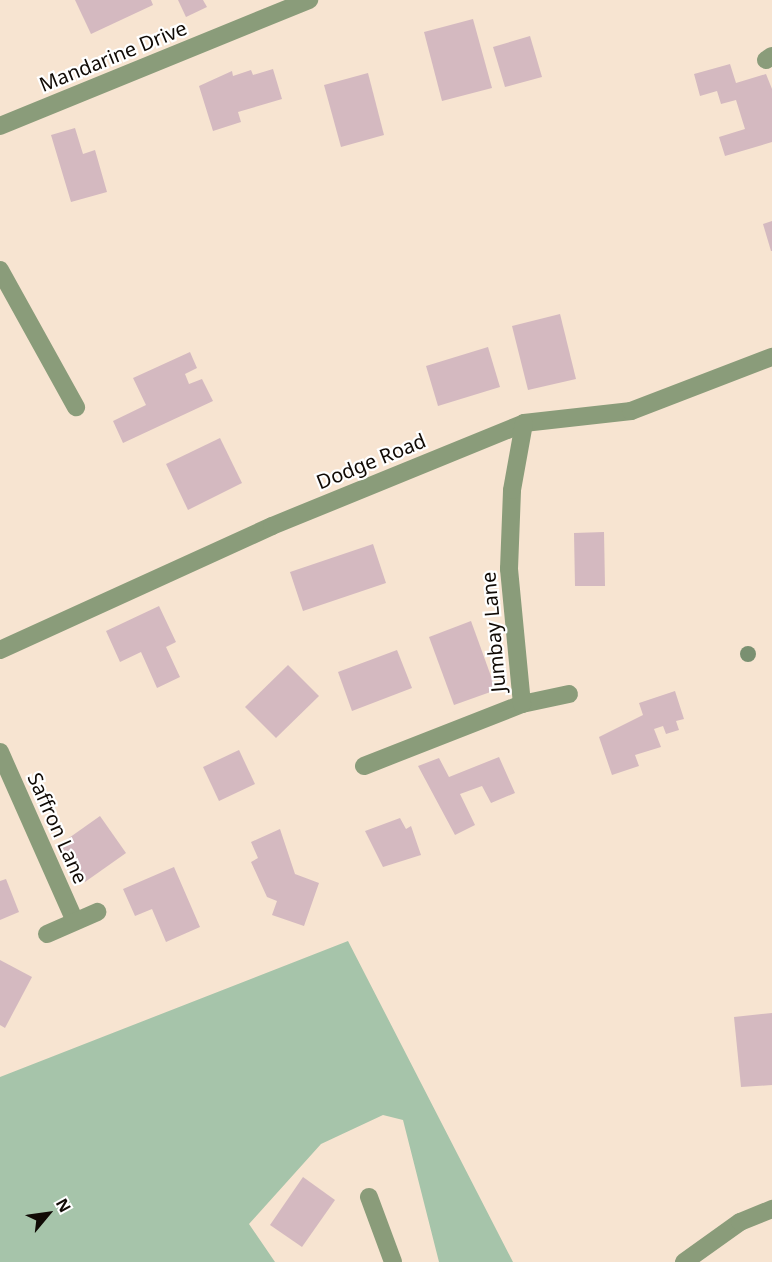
<!DOCTYPE html>
<style>
body{margin:0}
#map{position:relative;width:772px;height:1262px;overflow:hidden;background:#f7e4d1;font-family:"Noto Sans",sans-serif}
div>[style]{position:absolute}
[style*='--x']{left:calc(var(--x)*1px);top:calc(var(--y)*1px);width:calc(var(--w)*1px);rotate:calc(var(--a)*1deg)}
.green>*{inset:0;background:#a6c4aa}
.building>*{inset:0;background:#d4b9c0}
.minor>*{height:18px;margin:-9px;padding:0 9px;transform-origin:9px;border-radius:9px;background:#8a9c7a}
.trees>*{width:16px;height:16px;margin:-8px;border-radius:50%;background:#7a9071}
span{translate:-50% -50%;white-space:nowrap;text-align:center;line-height:1.15;-webkit-text-stroke:4.5px #fff;paint-order:stroke}
.street-label{font-size:20px;color:#100a05}
.north{position:absolute;left:18px;top:1184px;width:60px;height:60px;-webkit-text-stroke:4px #fff;paint-order:stroke;rotate:61deg;font-size:16px;font-weight:700;line-height:24px;text-align:center;color:#100a05}
.north::after{content:'';display:block;margin:auto;width:21px;height:27px;background:#100a05;clip-path:polygon(50% 0,100% 100%,50% 72%,0 100%)}
</style>
<div id="map">
<div class="green">
<i style="clip-path:polygon(348px 941px,513px 1262px,439px 1262px,403px 1120px,383px 1115px,321px 1144px,249px 1224px,275px 1262px,0 1262px,0 1077px)"></i>
</div>
<div class="building">
<i style="clip-path:polygon(75px 0,151px 0,153px 5px,91px 34px)"></i>
<i style="clip-path:polygon(178px 0,203px 0,207px 7px,186px 17px)"></i>
<i style="clip-path:polygon(473px 19px,492px 88px,442px 101px,424px 32px)"></i>
<i style="clip-path:polygon(530px 36px,542px 77px,505px 87px,493px 47px)"></i>
<i style="clip-path:polygon(730px 64px,736px 83px,766px 74px,772px 89px,772px 142px,725px 156px,719px 137px,745px 129px,736px 100px,721px 104px,717px 91px,700px 96px,694px 74px)"></i>
<i style="clip-path:polygon(273px 69px,282px 99px,238px 112px,241px 122px,213px 131px,199px 86px,232px 71px,233px 76px,251px 70px,253px 75px)"></i>
<i style="clip-path:polygon(368px 73px,384px 135px,341px 147px,324px 85px)"></i>
<i style="clip-path:polygon(75px 128px,83px 154px,95px 150px,107px 192px,71px 202px,51px 135px)"></i>
<i style="clip-path:polygon(772px 221px,772px 251px,771px 251px,763px 224px)"></i>
<i style="clip-path:polygon(560px 314px,576px 379px,528px 390px,512px 326px)"></i>
<i style="clip-path:polygon(488px 347px,500px 387px,438px 406px,426px 366px)"></i>
<i style="clip-path:polygon(190px 352px,197px 368px,185px 374px,189px 384px,202px 379px,213px 401px,123px 443px,113px 421px,146px 405px,133px 378px)"></i>
<i style="clip-path:polygon(220px 438px,242px 483px,188px 510px,166px 464px)"></i>
<i style="clip-path:polygon(604px 532px,605px 586px,575px 586px,574px 533px)"></i>
<i style="clip-path:polygon(373px 544px,386px 583px,303px 611px,290px 572px)"></i>
<i style="clip-path:polygon(159px 606px,176px 642px,166px 647px,180px 677px,157px 688px,141px 652px,120px 662px,106px 631px)"></i>
<i style="clip-path:polygon(471px 621px,496px 690px,454px 705px,429px 637px)"></i>
<i style="clip-path:polygon(397px 650px,412px 688px,352px 711px,338px 672px)"></i>
<i style="clip-path:polygon(288px 665px,319px 696px,276px 738px,245px 707px)"></i>
<i style="clip-path:polygon(675px 691px,684px 719px,676px 721px,679px 730px,666px 734px,663px 726px,654px 729px,661px 747px,635px 755px,639px 766px,612px 775px,599px 737px,643px 715px,639px 703px)"></i>
<i style="clip-path:polygon(239px 750px,255px 784px,219px 801px,203px 767px)"></i>
<i style="clip-path:polygon(499px 757px,515px 793px,491px 803px,482px 786px,460px 794px,475px 825px,455px 835px,418px 766px,439px 758px,449px 777px)"></i>
<i style="clip-path:polygon(100px 816px,126px 853px,85px 882px,59px 845px)"></i>
<i style="clip-path:polygon(400px 818px,406px 829px,411px 826px,421px 855px,383px 867px,365px 831px)"></i>
<i style="clip-path:polygon(280px 829px,295px 874px,319px 883px,304px 926px,272px 915px,277px 901px,267px 897px,251px 862px,258px 858px,251px 842px)"></i>
<i style="clip-path:polygon(174px 867px,200px 927px,166px 942px,152px 909px,135px 916px,123px 889px)"></i>
<i style="clip-path:polygon(6px 879px,19px 912px,0 920px,0 881px)"></i>
<i style="clip-path:polygon(0 960px,32px 977px,5px 1028px,0 1025px)"></i>
<i style="clip-path:polygon(772px 1013px,772px 1085px,741px 1087px,734px 1017px)"></i>
<i style="clip-path:polygon(303px 1177px,335px 1200px,302px 1247px,270px 1225px)"></i>
</div>
<div class="minor">
<i style="--x:766;--y:60;--w:7;--a:-34"></i>
<i style="--x:0;--y:126;--w:334;--a:-22.2"></i>
<i style="--x:0;--y:270;--w:157;--a:61"></i>
<i style="--x:0;--y:650;--w:299;--a:-24.5"></i>
<i style="--x:272;--y:526;--w:272;--a:-22.2"></i>
<i style="--x:524;--y:423;--w:108;--a:-6.4"></i>
<i style="--x:631;--y:411;--w:151;--a:-21"></i>
<i style="--x:522;--y:704;--w:48;--a:-12"></i>
<i style="--x:0;--y:752;--w:185;--a:66.1"></i>
<i style="--x:364;--y:766;--w:170;--a:-21.4"></i>
<i style="--x:522;--y:704;--w:136;--a:-95.5"></i>
<i style="--x:509;--y:569;--w:79;--a:-87.8"></i>
<i style="--x:512;--y:490;--w:68;--a:-79.8"></i>
<i style="--x:47;--y:934;--w:55;--a:-23.7"></i>
<i style="--x:369;--y:1197;--w:69;--a:69.7"></i>
<i style="--x:684;--y:1262;--w:69;--a:-35.5"></i>
<i style="--x:740;--y:1222;--w:35;--a:-22"></i>
</div>
<div class="trees">
<i style="left:748px;top:654px"></i>
</div>
<div class="street-label">
<span style="left:113px;top:56px;rotate:-22deg">Mandarine Drive</span>
<span style="left:371px;top:461px;rotate:-22deg">Dodge Road</span>
<span style="left:493px;top:632px;rotate:-95deg">Jumbay Lane</span>
<span style="left:58px;top:828px;rotate:66deg">Saffron Lane</span>
</div>
<div class="north">N</div>
</div>
